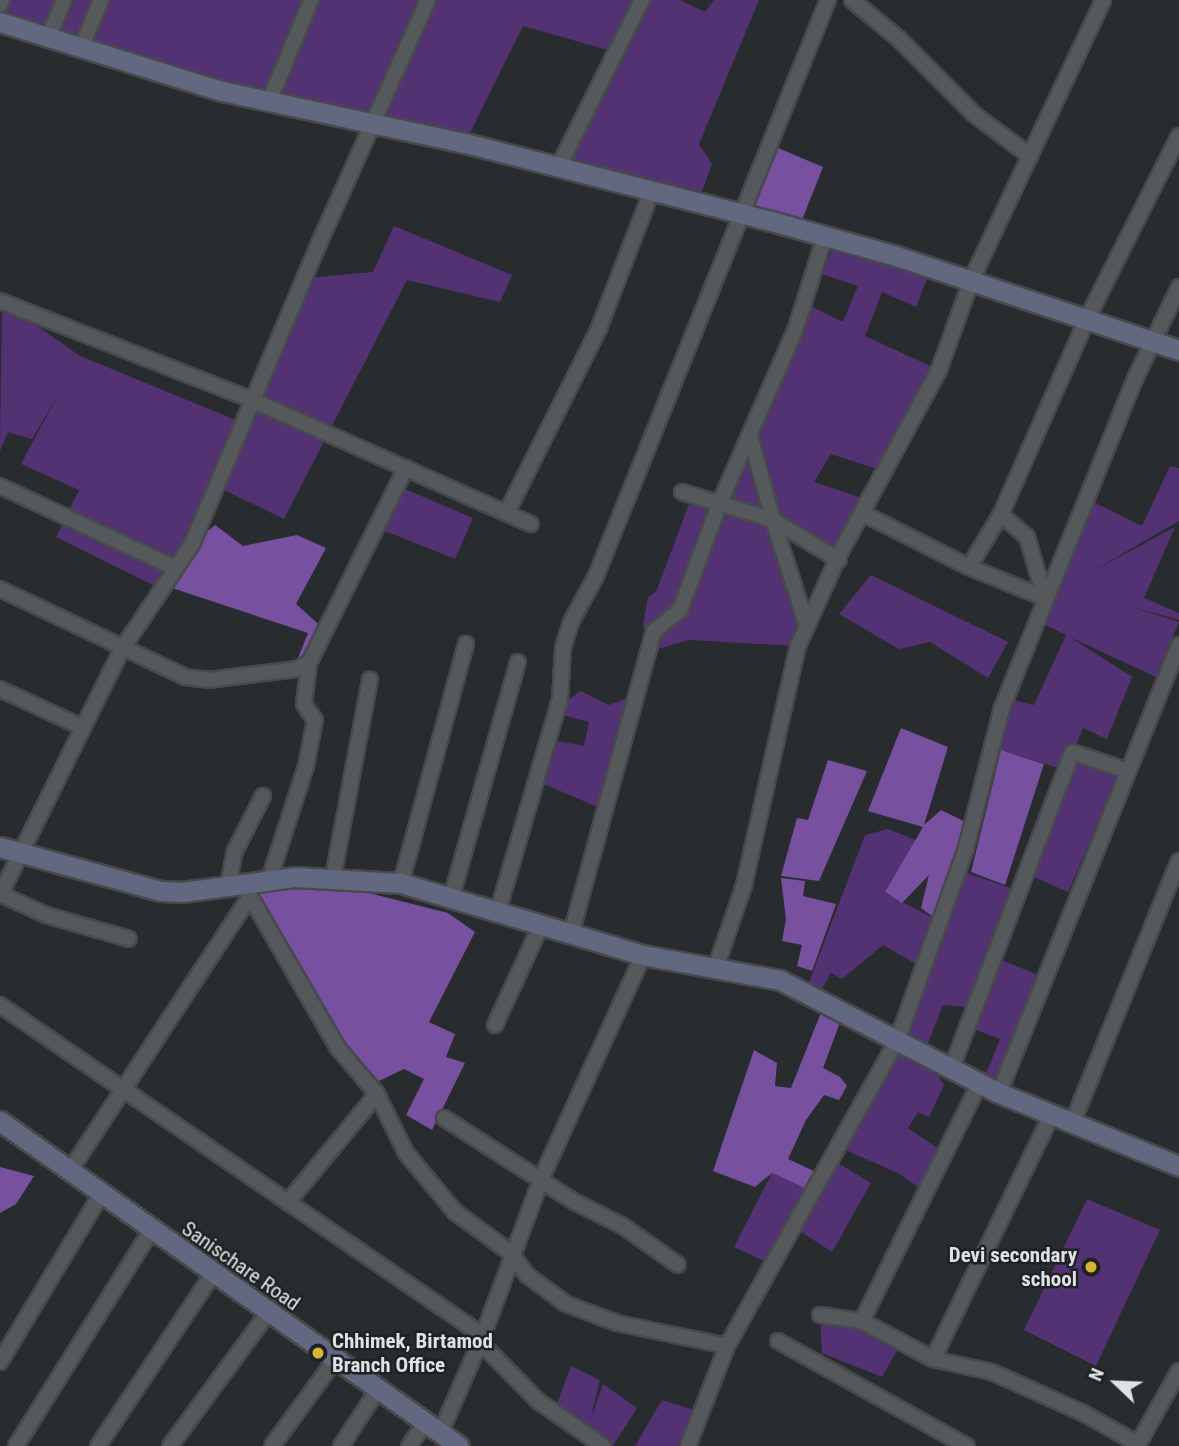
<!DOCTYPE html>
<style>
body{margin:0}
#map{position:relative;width:1179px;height:1446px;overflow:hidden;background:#292c2e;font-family:"Roboto Condensed",sans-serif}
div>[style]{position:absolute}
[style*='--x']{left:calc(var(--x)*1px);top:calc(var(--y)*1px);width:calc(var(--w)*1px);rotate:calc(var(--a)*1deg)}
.green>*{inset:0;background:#533274}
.forest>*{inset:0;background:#77509f}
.roads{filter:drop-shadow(2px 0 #47494b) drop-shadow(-2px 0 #47494b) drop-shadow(0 2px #47494b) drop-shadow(0 -2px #47494b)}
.street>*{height:14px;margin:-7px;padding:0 7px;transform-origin:7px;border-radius:7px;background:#56595c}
.secondary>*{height:19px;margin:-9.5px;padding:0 9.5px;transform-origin:9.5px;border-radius:9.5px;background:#616880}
.dots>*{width:19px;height:19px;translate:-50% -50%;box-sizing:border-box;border:4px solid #1f2224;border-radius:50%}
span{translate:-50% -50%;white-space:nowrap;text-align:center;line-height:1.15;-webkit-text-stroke:5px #1f2224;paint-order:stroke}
.poi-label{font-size:21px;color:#dfe1e3;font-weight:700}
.right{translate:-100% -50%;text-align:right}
.left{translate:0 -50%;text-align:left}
.street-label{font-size:21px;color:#dfe1e3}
.north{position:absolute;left:1081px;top:1348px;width:70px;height:70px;-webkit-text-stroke:5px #1f2224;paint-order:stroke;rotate:293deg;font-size:19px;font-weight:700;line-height:28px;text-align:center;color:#dfe1e3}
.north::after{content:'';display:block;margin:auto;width:24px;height:32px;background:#dfe1e3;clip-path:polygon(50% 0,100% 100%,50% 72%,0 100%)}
</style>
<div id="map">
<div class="green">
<i style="clip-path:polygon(0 0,306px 0,266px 95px,0 20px)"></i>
<i style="clip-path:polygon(311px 0,680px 0,705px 12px,714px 0,759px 0,699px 144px,712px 164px,698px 202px,652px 191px,658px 176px,650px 190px,567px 167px,614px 61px,608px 50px,523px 26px,465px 143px,274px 100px)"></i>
<i style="clip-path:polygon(394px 226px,512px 275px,500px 302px,407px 280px,284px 519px,218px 487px,238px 434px,159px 588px,56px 537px,79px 490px,21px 464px,60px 391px,32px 439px,8px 432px,0 451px,2px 301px,80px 356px,243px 423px,307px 278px,373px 272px)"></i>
<i style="clip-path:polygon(836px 239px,931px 268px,916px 307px,882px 292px,865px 336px,939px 370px,886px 472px,831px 454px,814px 482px,871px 501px,837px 557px,776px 526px,802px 624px,798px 646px,689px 640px,650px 651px,643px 625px,648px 597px,656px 592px,692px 496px,722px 506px,808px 305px,843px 322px,858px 286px,822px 274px)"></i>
<i style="clip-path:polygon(1170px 466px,1179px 468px,1179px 521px,1091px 572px,1175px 527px,1144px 598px,1179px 613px,1179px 620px,1128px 606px,1179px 622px,1156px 677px,1070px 637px,1132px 677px,1107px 739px,1083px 728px,1073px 752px,1120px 771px,1068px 892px,1025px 873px,1065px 770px,992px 747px,1008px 699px,1034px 705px,1066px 635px,1037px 621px,1087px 499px,1142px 526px)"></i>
<i style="clip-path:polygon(400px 487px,473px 518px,455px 559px,380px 529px)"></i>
<i style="clip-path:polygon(871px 575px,1008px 642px,988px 678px,930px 642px,899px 649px,839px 614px)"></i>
<i style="clip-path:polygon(581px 691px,609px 705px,628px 698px,602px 809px,544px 784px,558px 741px,584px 746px,589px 722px,562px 715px,566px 701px)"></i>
<i style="clip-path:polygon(888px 829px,916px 840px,885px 893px,939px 921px,958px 870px,1019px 891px,994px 957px,1043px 977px,1002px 1081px,986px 1074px,1000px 1039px,968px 1027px,969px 1007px,943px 1005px,924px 1053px,944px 1085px,929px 1117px,918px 1112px,908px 1128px,946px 1154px,927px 1193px,898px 1173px,843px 1149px,923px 968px,883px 945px,842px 979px,831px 973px,821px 991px,808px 985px,865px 835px)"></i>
<i style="clip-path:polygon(836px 1162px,871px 1183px,832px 1252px,797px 1229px)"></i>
<i style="clip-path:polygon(772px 1173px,809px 1190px,792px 1227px,766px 1262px,734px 1247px)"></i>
<i style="clip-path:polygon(1087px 1199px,1160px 1230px,1096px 1366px,1024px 1330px)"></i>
<i style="clip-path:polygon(820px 1315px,861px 1323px,900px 1345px,882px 1377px,822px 1353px)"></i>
<i style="clip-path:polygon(571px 1366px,600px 1380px,590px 1421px,603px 1384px,637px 1408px,613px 1446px,603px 1446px,554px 1412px)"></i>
<i style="clip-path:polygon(662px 1400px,703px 1413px,688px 1446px,635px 1446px)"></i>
</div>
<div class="forest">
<i style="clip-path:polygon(778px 148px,823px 167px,802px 220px,753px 208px)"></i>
<i style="clip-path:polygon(215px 525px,243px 546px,297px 535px,326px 548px,296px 604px,325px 630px,309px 663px,296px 663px,308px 633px,172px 588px,192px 544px)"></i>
<i style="clip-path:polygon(901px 728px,948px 747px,924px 825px,941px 810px,972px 825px,940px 922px,921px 908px,929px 875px,902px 903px,885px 892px,923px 827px,868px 811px)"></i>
<i style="clip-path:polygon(1001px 750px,1044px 764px,1005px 885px,971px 872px)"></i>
<i style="clip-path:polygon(828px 760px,867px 771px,819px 881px,781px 876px,797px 818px,808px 820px)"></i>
<i style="clip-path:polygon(781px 878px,805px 881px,803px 896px,836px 904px,812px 971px,797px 966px,802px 945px,782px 941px,786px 919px)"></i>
<i style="clip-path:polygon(263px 886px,357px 890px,448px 913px,475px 932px,429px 1022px,455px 1034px,446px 1057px,465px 1063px,432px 1130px,406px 1115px,424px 1079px,404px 1069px,379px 1081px,353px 1058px,250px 900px,251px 891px)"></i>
<i style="clip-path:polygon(822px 1010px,841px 1020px,823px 1068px,840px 1077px,847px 1086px,839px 1100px,824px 1095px,806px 1120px,788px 1159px,816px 1172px,809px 1190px,772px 1173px,755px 1187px,713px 1171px,754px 1050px,777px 1063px,775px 1086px,791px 1088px)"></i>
<i style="clip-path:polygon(0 1167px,34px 1176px,16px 1204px,0 1213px)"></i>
</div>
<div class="roads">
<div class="street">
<i style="--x:852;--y:0;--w:61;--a:39.7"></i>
<i style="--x:899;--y:39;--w:107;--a:45"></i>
<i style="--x:975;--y:115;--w:69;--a:36.7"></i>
<i style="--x:0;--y:5;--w:5;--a:-68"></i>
<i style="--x:48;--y:38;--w:41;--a:-67.2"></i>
<i style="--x:81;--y:48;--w:52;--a:-67.4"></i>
<i style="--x:269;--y:102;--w:110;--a:-67.6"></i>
<i style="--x:558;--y:168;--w:188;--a:-63.4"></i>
<i style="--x:0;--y:301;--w:271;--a:21.4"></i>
<i style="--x:252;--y:400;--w:305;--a:24"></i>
<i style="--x:750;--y:435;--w:88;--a:74.9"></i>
<i style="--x:0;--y:486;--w:193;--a:25.1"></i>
<i style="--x:682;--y:492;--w:95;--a:17.1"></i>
<i style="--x:507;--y:512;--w:206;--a:-63.4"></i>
<i style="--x:599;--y:328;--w:147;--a:-68.9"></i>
<i style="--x:864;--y:514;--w:118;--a:26.8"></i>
<i style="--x:969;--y:567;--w:82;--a:22.2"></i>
<i style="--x:1045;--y:598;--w:64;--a:-106.4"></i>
<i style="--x:1027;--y:537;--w:35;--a:-139"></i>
<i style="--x:1001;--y:514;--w:62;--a:121.1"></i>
<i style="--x:1001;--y:514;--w:213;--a:-66.2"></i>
<i style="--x:1087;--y:319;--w:205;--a:-63.3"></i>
<i style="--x:0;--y:589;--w:205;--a:25.4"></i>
<i style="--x:185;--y:677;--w:23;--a:7"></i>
<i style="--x:208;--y:680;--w:90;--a:-7"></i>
<i style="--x:297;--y:669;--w:13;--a:-27"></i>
<i style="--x:309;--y:663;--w:218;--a:-63.6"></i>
<i style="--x:807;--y:626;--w:111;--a:-107.8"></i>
<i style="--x:773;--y:520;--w:77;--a:31.2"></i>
<i style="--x:0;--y:689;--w:90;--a:24.9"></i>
<i style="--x:333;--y:877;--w:201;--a:-79.4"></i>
<i style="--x:269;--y:880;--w:120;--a:-72"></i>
<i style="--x:306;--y:766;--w:47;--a:-78.9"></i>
<i style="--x:315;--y:720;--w:19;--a:-125"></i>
<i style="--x:304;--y:704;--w:41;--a:-83"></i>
<i style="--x:401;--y:883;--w:248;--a:-74.8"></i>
<i style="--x:243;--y:884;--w:190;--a:59.9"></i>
<i style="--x:338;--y:1048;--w:60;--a:49.7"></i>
<i style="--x:377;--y:1094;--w:66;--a:63.8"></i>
<i style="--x:406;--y:1153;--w:77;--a:50.3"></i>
<i style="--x:455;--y:1212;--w:69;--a:36.2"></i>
<i style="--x:511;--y:1253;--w:27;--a:54"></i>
<i style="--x:527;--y:1275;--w:49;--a:36.6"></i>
<i style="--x:566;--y:1304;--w:54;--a:20.4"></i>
<i style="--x:617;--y:1323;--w:112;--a:11.8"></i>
<i style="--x:228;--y:886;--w:36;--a:-79"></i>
<i style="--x:235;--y:851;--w:62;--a:-63"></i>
<i style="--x:0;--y:894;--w:51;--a:24.5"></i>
<i style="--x:46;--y:915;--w:86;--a:16.1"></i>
<i style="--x:0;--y:895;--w:275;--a:-63.6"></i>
<i style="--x:122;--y:649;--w:126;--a:-56.3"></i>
<i style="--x:192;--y:544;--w:321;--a:-67.1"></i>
<i style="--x:317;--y:248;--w:272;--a:-65.9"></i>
<i style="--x:452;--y:895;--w:242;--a:-74.2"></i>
<i style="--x:498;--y:911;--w:221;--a:-73.7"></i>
<i style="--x:560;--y:699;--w:51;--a:-86.6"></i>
<i style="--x:563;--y:648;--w:27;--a:-73"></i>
<i style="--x:571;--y:622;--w:52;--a:-61.5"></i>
<i style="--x:596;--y:576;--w:621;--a:-68.06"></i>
<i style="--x:571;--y:934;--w:314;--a:-74.7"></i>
<i style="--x:654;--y:631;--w:33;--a:-39"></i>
<i style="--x:680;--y:610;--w:117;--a:-69.6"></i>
<i style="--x:721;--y:500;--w:184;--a:-66.4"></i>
<i style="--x:795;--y:331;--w:100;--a:-72.5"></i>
<i style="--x:716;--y:967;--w:87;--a:-71.1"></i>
<i style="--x:744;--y:885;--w:245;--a:-77.3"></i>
<i style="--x:798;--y:646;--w:102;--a:-65.7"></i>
<i style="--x:840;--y:553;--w:208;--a:-61.6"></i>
<i style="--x:939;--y:370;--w:95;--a:-70.2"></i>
<i style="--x:971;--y:281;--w:310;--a:-64.8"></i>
<i style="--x:0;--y:1005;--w:579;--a:34.38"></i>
<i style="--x:478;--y:1332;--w:10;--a:79"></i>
<i style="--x:495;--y:1025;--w:110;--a:-65.3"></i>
<i style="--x:952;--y:1067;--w:337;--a:-69.1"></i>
<i style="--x:1072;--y:752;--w:59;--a:18.7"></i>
<i style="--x:999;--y:1093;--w:483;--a:-68.1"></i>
<i style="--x:444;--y:1118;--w:156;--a:32.7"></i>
<i style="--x:575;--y:1202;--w:54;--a:26.6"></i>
<i style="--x:623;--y:1226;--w:67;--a:35.3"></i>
<i style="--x:1072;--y:1124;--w:284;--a:-67.9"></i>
<i style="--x:69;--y:1172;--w:326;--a:-56.7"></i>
<i style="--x:288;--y:1202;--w:140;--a:-50.5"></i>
<i style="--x:820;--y:1315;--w:42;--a:8.1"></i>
<i style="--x:862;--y:1321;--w:81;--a:28.2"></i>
<i style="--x:933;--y:1359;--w:60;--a:12.4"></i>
<i style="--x:992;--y:1372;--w:100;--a:24.3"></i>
<i style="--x:1083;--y:1413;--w:63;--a:29.4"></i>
<i style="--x:862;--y:1321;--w:267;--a:-63.7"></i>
<i style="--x:481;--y:1341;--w:175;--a:-69.6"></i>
<i style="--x:542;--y:1177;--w:244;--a:-65.5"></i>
<i style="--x:778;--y:1341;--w:216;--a:29.1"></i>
<i style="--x:933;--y:1359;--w:270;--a:-64.1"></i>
<i style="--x:0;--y:1362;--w:194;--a:-58.9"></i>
<i style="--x:440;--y:1434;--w:100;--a:-66.5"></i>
<i style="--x:480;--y:1342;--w:83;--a:45.5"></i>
<i style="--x:538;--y:1401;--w:79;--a:34.7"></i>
<i style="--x:16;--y:1446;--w:254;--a:-57.9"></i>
<i style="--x:98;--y:1446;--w:209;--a:-56.3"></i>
<i style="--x:170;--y:1446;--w:165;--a:-53.6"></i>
<i style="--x:272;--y:1446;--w:108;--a:-53.7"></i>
<i style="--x:341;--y:1446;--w:69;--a:-56.8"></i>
<i style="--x:409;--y:1446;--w:28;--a:-55"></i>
<i style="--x:688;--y:1446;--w:107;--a:-68.7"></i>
<i style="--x:727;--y:1346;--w:349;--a:-60.9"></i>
<i style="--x:897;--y:1041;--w:205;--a:-70.3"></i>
<i style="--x:966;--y:848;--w:145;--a:-75.6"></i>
<i style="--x:1002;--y:708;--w:355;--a:-68"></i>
<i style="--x:1135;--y:379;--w:102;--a:-64.4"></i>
<i style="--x:1137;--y:1446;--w:86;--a:-60.8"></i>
</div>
<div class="secondary">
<i style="--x:0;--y:22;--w:232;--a:17.3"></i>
<i style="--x:222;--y:91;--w:249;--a:12.1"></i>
<i style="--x:465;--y:143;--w:316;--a:14.3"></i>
<i style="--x:771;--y:221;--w:130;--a:15.6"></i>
<i style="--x:896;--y:256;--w:298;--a:18.4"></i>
<i style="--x:0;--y:847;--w:167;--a:15.3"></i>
<i style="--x:161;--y:891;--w:21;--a:3"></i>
<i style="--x:182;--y:892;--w:113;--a:-7.6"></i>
<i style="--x:294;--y:877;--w:107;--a:3.2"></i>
<i style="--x:401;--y:883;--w:252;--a:16.6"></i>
<i style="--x:643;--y:955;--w:139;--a:10.3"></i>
<i style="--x:780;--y:980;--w:246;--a:27.3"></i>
<i style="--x:999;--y:1093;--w:194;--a:22.1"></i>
<i style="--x:0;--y:1121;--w:562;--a:35.3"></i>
</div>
</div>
<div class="dots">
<i style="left:1091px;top:1267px;background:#d7b434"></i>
<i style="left:318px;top:1353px;background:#d7b434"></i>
</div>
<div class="poi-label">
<span class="right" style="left:1077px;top:1267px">Devi secondary<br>school</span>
<span class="left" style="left:332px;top:1353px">Chhimek, Birtamod<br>Branch Office</span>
</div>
<div class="street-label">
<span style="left:241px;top:1266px;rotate:35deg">Sanischare Road</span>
</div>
<div class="north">N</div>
</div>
